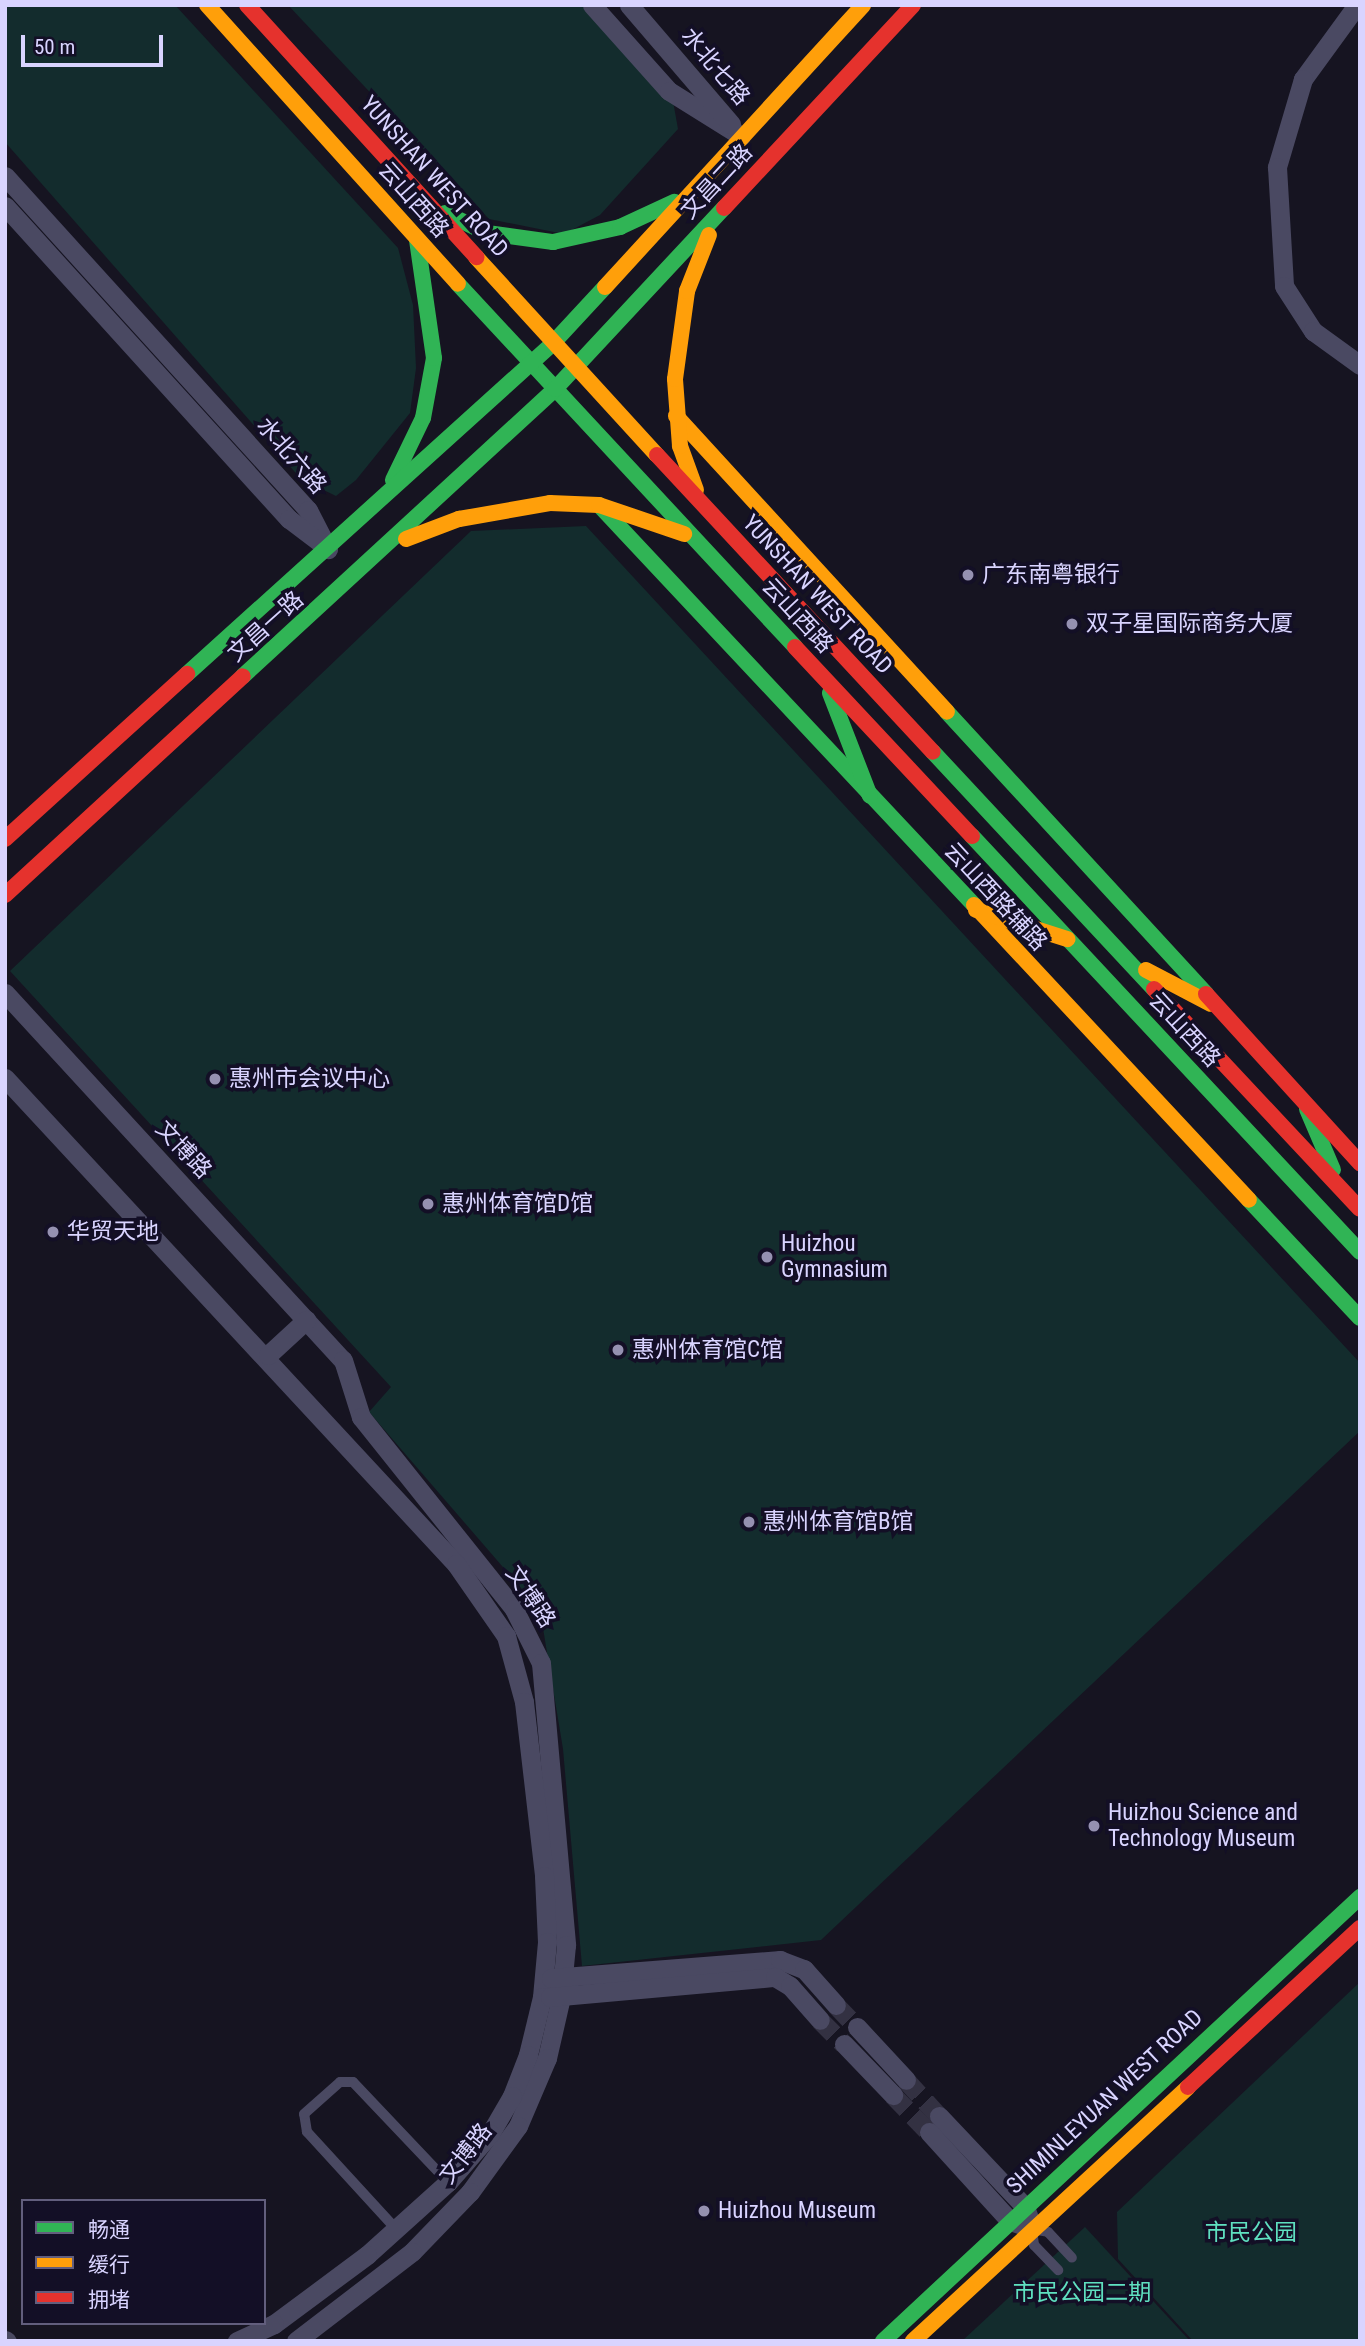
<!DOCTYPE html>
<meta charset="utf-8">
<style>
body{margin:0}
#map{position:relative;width:1365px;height:2346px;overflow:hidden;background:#161421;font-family:"Roboto Condensed","Noto Sans SC",sans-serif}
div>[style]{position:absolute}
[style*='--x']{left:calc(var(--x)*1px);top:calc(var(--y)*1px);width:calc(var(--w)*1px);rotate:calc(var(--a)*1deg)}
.green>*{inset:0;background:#132c2d}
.street-tunnel>*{height:19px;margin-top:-9.5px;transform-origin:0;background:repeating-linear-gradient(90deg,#333142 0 19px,transparent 0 29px)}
.lane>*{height:10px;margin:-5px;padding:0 5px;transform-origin:5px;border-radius:5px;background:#4a4962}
.street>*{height:19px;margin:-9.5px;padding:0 9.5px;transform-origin:9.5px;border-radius:9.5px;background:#4a4962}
.fast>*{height:16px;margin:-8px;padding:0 8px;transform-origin:8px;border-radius:8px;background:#30b455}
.slow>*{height:16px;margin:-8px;padding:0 8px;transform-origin:8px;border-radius:8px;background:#ff9f0a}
.jam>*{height:16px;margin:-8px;padding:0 8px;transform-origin:8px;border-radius:8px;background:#e5322d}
.dots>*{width:19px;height:19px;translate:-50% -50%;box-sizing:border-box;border:4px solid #130f26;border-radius:50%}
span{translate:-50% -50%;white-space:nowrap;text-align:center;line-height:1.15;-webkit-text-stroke:7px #130f26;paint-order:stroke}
.street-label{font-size:23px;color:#d9d4ff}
.poi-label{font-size:23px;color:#d9d4ff}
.left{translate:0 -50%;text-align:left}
.park-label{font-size:23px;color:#5fe0c0}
.frame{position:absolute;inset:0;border:7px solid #d9d4ff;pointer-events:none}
.legend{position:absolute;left:21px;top:2199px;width:245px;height:126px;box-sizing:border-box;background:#130f26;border:2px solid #625e7d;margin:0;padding:9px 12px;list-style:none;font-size:21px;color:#d9d4ff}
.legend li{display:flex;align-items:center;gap:14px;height:35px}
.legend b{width:35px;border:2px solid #625e7d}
.scale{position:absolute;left:21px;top:35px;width:142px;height:32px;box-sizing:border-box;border:4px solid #d9d4ff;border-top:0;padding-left:9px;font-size:21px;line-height:24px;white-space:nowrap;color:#d9d4ff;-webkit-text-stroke:5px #130f26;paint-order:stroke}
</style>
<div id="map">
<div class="green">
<i style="clip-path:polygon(5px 5px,175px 5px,398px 248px,413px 305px,416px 368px,410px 413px,356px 480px,336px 496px,301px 479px,5px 142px)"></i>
<i style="clip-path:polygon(288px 5px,595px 5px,671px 90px,678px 129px,600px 215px,564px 234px,489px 219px)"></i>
<i style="clip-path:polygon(586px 526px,1360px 1363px,1360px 1431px,821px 1940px,582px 1966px,563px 1749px,540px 1610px,369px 1412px,391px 1387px,10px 971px,471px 531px)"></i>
<i style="clip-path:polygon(1360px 1982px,1360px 2341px,1193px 2341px,1118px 2259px,1117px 2212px)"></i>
<i style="clip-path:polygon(1085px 2227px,1190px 2341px,962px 2341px)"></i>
</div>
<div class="street-tunnel">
<i style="--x:836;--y:2005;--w:30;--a:46"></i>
<i style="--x:820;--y:2020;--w:34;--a:45"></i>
<i style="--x:906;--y:2080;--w:49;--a:47.5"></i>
<i style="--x:893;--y:2095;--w:52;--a:45.8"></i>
</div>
<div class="lane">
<i style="--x:396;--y:2229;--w:132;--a:-132.5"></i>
<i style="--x:307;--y:2132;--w:18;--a:-99"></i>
<i style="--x:304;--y:2114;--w:48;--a:-41.6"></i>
<i style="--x:340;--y:2082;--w:13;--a:0"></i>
<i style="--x:353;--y:2082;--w:138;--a:46.5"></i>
<i style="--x:1038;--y:2230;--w:10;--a:11"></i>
<i style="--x:1048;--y:2232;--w:35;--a:47"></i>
<i style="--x:1033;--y:2237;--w:8;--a:83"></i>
<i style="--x:1034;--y:2245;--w:35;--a:46"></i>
</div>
<div class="street">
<i style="--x:592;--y:5;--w:115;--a:48.2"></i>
<i style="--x:669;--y:91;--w:85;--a:32"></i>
<i style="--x:629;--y:5;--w:157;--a:49.4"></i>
<i style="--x:1357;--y:5;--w:92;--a:126.1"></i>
<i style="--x:1303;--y:79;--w:92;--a:106.5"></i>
<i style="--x:1277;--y:167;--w:119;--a:86.6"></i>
<i style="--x:1284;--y:286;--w:54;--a:57.2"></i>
<i style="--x:1313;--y:331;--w:58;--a:35.9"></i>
<i style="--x:5;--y:176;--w:451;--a:47.8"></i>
<i style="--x:308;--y:510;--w:44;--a:62.9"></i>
<i style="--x:5;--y:206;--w:423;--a:47.8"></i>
<i style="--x:289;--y:519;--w:41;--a:37.1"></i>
<i style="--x:5;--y:993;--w:499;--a:47.4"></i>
<i style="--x:343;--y:1360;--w:60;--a:72.5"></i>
<i style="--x:361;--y:1417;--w:246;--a:51.4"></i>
<i style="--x:514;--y:1609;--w:60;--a:63.4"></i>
<i style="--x:541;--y:1663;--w:283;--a:84.9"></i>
<i style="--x:566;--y:1945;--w:52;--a:95.5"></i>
<i style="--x:561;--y:1997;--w:63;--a:102.9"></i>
<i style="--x:547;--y:2058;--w:74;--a:113.1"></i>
<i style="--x:518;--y:2126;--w:82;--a:126"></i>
<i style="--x:470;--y:2192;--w:83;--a:134"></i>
<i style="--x:412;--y:2252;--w:146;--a:142.5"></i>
<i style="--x:5;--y:1078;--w:663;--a:47.14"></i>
<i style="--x:456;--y:1564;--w:88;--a:55.2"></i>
<i style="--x:506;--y:1636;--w:68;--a:74.7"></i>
<i style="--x:524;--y:1702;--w:175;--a:83.4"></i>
<i style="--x:544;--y:1876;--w:66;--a:87.4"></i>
<i style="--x:547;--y:1942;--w:55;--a:95.2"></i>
<i style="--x:542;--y:1997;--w:60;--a:103.6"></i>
<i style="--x:528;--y:2055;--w:44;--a:111.3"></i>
<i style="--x:512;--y:2096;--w:44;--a:120.1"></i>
<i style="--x:490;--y:2134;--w:64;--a:131.2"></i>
<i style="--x:448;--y:2182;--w:109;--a:138"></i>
<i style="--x:367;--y:2255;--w:116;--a:143.4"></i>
<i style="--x:274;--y:2324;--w:41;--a:155.3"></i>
<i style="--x:268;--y:1355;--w:52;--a:-42.6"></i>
<i style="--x:551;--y:1978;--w:230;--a:-4.5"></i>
<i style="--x:780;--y:1960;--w:26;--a:21"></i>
<i style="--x:804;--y:1969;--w:48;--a:48.4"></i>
<i style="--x:550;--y:1997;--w:226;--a:-5.1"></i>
<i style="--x:775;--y:1977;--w:17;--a:31"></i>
<i style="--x:790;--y:1986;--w:45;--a:48.6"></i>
<i style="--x:857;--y:2027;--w:72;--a:47.2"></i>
<i style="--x:844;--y:2044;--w:71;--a:46.1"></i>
<i style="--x:939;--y:2116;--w:125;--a:46.6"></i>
<i style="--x:1025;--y:2207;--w:12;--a:70"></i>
<i style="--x:929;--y:2132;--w:120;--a:47.7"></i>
<i style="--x:1010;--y:2221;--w:13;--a:18"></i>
<i style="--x:5;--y:2340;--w:2;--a:27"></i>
</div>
<div class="fast">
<i style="--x:445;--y:213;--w:47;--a:25.5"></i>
<i style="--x:487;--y:233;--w:67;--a:7.8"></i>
<i style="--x:553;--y:242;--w:69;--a:-12.6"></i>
<i style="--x:620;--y:227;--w:60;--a:-24.8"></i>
<i style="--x:458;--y:284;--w:495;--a:47.1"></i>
<i style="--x:393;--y:480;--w:69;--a:-64.2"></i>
<i style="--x:423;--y:418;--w:61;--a:-79.6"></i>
<i style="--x:434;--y:358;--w:119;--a:-98.2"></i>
<i style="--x:599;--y:505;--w:548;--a:46.85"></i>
<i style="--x:187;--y:674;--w:495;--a:-42.1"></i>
<i style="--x:554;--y:342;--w:75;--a:-47.2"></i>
<i style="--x:243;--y:676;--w:424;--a:-42.6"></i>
<i style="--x:555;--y:389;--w:248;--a:-47"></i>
<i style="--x:830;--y:693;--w:110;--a:68.8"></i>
<i style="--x:947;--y:712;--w:383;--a:47.4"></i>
<i style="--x:933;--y:752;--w:324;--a:47"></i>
<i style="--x:972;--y:836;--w:569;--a:46.99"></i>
<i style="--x:1307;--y:1109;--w:66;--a:66.9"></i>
<i style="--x:1249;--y:1200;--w:162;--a:46.8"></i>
<i style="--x:883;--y:2341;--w:652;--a:-42.95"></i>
</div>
<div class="slow">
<i style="--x:207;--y:5;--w:375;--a:48"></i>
<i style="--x:476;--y:257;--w:268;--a:47.6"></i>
<i style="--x:605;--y:287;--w:382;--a:-47.5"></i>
<i style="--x:676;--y:416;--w:401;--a:47.5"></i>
<i style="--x:696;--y:490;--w:47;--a:-110"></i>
<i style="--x:680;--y:446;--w:67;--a:-94.3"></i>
<i style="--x:675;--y:379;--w:89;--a:-82.2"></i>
<i style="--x:687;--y:291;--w:60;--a:-68.6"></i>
<i style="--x:406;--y:539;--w:57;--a:-20.7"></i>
<i style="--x:459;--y:519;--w:92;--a:-10"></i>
<i style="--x:550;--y:503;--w:49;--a:2.3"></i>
<i style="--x:599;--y:505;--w:90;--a:18.8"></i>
<i style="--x:974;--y:905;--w:403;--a:47"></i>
<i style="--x:976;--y:910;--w:96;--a:17.7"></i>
<i style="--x:1146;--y:970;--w:73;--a:27.6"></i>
<i style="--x:913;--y:2341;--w:374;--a:-42.7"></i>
</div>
<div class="jam">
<i style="--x:247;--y:5;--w:341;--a:47.7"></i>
<i style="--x:724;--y:208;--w:277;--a:-47"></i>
<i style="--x:657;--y:455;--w:405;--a:47.1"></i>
<i style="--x:795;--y:647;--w:259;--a:46.9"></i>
<i style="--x:5;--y:839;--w:246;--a:-42.2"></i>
<i style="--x:5;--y:895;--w:323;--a:-42.6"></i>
<i style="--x:1154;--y:989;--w:301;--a:46.9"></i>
<i style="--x:1206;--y:994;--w:229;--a:47.7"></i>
<i style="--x:1188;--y:2087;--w:234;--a:-42.8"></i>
</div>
<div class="dots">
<i style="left:968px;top:575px;background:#9591b1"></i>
<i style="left:1072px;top:624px;background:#9591b1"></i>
<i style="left:215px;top:1079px;background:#9591b1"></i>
<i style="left:428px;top:1204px;background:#9591b1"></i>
<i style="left:53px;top:1232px;background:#9591b1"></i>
<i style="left:767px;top:1257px;background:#9591b1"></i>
<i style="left:618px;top:1350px;background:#9591b1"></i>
<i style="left:749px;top:1522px;background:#9591b1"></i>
<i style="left:1094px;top:1826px;background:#9591b1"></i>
<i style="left:704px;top:2211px;background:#9591b1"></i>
</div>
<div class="street-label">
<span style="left:715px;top:67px;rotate:50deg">水北七路</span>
<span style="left:434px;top:177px;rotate:48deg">YUNSHAN WEST ROAD</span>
<span style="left:717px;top:182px;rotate:-47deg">文昌二路</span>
<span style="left:413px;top:200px;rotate:48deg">云山西路</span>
<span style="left:291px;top:456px;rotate:49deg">水北六路</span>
<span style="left:817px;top:595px;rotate:47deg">YUNSHAN WEST ROAD</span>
<span style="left:797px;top:616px;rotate:47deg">云山西路</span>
<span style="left:266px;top:627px;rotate:-42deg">文昌一路</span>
<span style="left:995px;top:897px;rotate:47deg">云山西路辅路</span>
<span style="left:1184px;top:1030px;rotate:47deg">云山西路</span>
<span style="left:183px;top:1150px;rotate:47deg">文博路</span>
<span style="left:530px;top:1597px;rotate:56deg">文博路</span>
<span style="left:1105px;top:2102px;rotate:-43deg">SHIMINLEYUAN WEST ROAD</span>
<span style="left:466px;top:2154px;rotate:-52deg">文博路</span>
</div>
<div class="poi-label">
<span class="left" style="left:982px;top:575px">广东南粤银行</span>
<span class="left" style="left:1086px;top:624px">双子星国际商务大厦</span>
<span class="left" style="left:229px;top:1079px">惠州市会议中心</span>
<span class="left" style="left:442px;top:1204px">惠州体育馆D馆</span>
<span class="left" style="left:67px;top:1232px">华贸天地</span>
<span class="left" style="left:781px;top:1257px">Huizhou<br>Gymnasium</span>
<span class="left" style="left:632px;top:1350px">惠州体育馆C馆</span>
<span class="left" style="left:763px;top:1522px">惠州体育馆B馆</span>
<span class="left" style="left:1108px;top:1826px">Huizhou Science and<br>Technology Museum</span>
<span class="left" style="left:718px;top:2211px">Huizhou Museum</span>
</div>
<div class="park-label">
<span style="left:1251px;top:2233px">市民公园</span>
<span style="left:1082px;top:2293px">市民公园二期</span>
</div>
<div class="frame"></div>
<ul class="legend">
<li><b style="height:9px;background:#30b455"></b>畅通</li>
<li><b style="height:9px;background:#ff9f0a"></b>缓行</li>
<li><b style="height:9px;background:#e5322d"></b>拥堵</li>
</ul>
<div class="scale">50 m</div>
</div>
